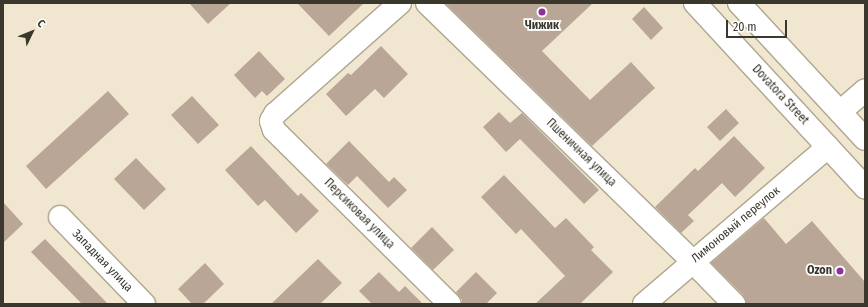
<!DOCTYPE html>
<meta charset="utf-8">
<style>
body{margin:0}
#map{position:relative;width:868px;height:307px;overflow:hidden;background:#f1e7d0;font-family:"Fira Sans Condensed",sans-serif}
div>[style]{position:absolute}
[style*='--x']{left:calc(var(--x)*1px);top:calc(var(--y)*1px);width:calc(var(--w)*1px);rotate:calc(var(--a)*1deg)}
.building>*{inset:0;background:#baa696}
.roads{filter:drop-shadow(1px 0 #afa690) drop-shadow(-1px 0 #afa690) drop-shadow(0 1px #afa690) drop-shadow(0 -1px #afa690)}
.minor>*{height:22px;margin:-11px;padding:0 11px;transform-origin:11px;border-radius:11px;background:#fff}
.major>*{height:22px;margin:-11px;padding:0 11px;transform-origin:11px;border-radius:11px;background:#fff}
.dots>*{width:11px;height:11px;translate:-50% -50%;box-sizing:border-box;border:2px solid #fff;border-radius:50%}
span{translate:-50% -50%;white-space:nowrap;text-align:center;line-height:1.15;-webkit-text-stroke:3.5px #fff;paint-order:stroke}
.poi-label{font-size:12px;color:#3a372d;font-weight:700}
.right{translate:-100% -50%;text-align:right}
.street-label{font-size:12px;color:#3a372d}
.frame{position:absolute;inset:0;border:4px solid #3a372d;pointer-events:none}
.north{position:absolute;left:12px;top:12px;width:40px;height:40px;-webkit-text-stroke:3px #fff;paint-order:stroke;rotate:47deg;font-size:11px;font-weight:700;line-height:16px;text-align:center;color:#3a372d}
.north::after{content:'';display:block;margin:auto;width:14px;height:18px;background:#3a372d;clip-path:polygon(50% 0,100% 100%,50% 72%,0 100%)}
.scale{position:absolute;left:726px;top:20px;width:61px;height:18px;box-sizing:border-box;border:2px solid #3a372d;border-top:0;padding-left:5px;font-size:12px;line-height:14px;white-space:nowrap;color:#3a372d;-webkit-text-stroke:3px #fff;paint-order:stroke}
</style>
<div id="map">
<div class="building">
<i style="clip-path:polygon(189px 3px,231px 3px,208px 24px)"></i>
<i style="clip-path:polygon(297px 3px,364px 3px,329px 36px)"></i>
<i style="clip-path:polygon(445px 3px,593px 3px,542px 51px,590px 100px,631px 62px,655px 88px,592px 146px)"></i>
<i style="clip-path:polygon(644px 7px,663px 28px,651px 40px,632px 19px)"></i>
<i style="clip-path:polygon(381px 46px,408px 74px,384px 98px,375px 89px,346px 116px,326px 94px,348px 73px,351px 75px)"></i>
<i style="clip-path:polygon(259px 51px,285px 79px,267px 96px,262px 91px,255px 98px,234px 75px)"></i>
<i style="clip-path:polygon(108px 91px,129px 114px,46px 189px,26px 166px)"></i>
<i style="clip-path:polygon(192px 96px,219px 125px,198px 144px,171px 115px)"></i>
<i style="clip-path:polygon(726px 109px,739px 123px,720px 141px,707px 127px)"></i>
<i style="clip-path:polygon(499px 112px,510px 123px,522px 113px,599px 190px,584px 204px,520px 139px,506px 152px,483px 127px)"></i>
<i style="clip-path:polygon(734px 136px,765px 168px,735px 197px,722px 183px,688px 215px,694px 221px,681px 233px,655px 207px,695px 168px,698px 171px)"></i>
<i style="clip-path:polygon(349px 141px,389px 182px,394px 177px,407px 190px,388px 208px,357px 176px,348px 185px,326px 164px)"></i>
<i style="clip-path:polygon(251px 146px,298px 196px,301px 193px,319px 211px,296px 233px,265px 200px,258px 206px,225px 170px)"></i>
<i style="clip-path:polygon(136px 158px,166px 189px,144px 210px,114px 179px)"></i>
<i style="clip-path:polygon(504px 175px,555px 228px,566px 218px,594px 247px,591px 250px,613px 272px,580px 304px,535px 304px,565px 276px,521px 229px,516px 234px,481px 197px)"></i>
<i style="clip-path:polygon(3px 202px,23px 224px,3px 243px)"></i>
<i style="clip-path:polygon(764px 218px,786px 244px,812px 221px,865px 282px,865px 304px,746px 304px,743px 295px,711px 263px)"></i>
<i style="clip-path:polygon(432px 227px,454px 250px,433px 270px,411px 248px)"></i>
<i style="clip-path:polygon(45px 239px,108px 304px,82px 304px,31px 252px)"></i>
<i style="clip-path:polygon(318px 259px,342px 283px,320px 304px,271px 304px)"></i>
<i style="clip-path:polygon(205px 263px,224px 284px,203px 304px,192px 304px,178px 289px)"></i>
<i style="clip-path:polygon(379px 272px,399px 292px,405px 286px,423px 304px,372px 304px,359px 291px)"></i>
<i style="clip-path:polygon(476px 272px,497px 293px,486px 304px,462px 304px,462px 300px,456px 292px)"></i>
</div>
<div class="roads">
<div class="minor">
<i style="--x:400;--y:3;--w:167;--a:138.4"></i>
<i style="--x:275;--y:114;--w:8;--a:120"></i>
<i style="--x:271;--y:121;--w:9;--a:72"></i>
<i style="--x:274;--y:130;--w:247;--a:44.7"></i>
<i style="--x:427;--y:3;--w:371;--a:44.2"></i>
<i style="--x:693;--y:262;--w:59;--a:45.7"></i>
<i style="--x:840;--y:112;--w:33;--a:-41"></i>
<i style="--x:60;--y:217;--w:121;--a:46"></i>
<i style="--x:644;--y:304;--w:242;--a:-40.5"></i>
</div>
<div class="major">
<i style="--x:695;--y:3;--w:251;--a:47.3"></i>
<i style="--x:739;--y:3;--w:185;--a:47.2"></i>
</div>
</div>
<div class="dots">
<i style="left:542px;top:12px;background:#8e319b"></i>
<i style="left:840px;top:271px;background:#8e319b"></i>
</div>
<div class="poi-label">
<span style="left:542px;top:26px">Чижик</span>
<span class="right" style="left:832px;top:271px">Ozon</span>
</div>
<div class="street-label">
<span style="left:780px;top:95px;rotate:47deg">Dovatora Street</span>
<span style="left:581px;top:153px;rotate:44deg">Пшеничная улица</span>
<span style="left:359px;top:214px;rotate:45deg">Персиковая улица</span>
<span style="left:736px;top:225px;rotate:-40deg">Лимоновый переулок</span>
<span style="left:102px;top:261px;rotate:46deg">Западная улица</span>
</div>
<div class="frame"></div>
<div class="north">С</div>
<div class="scale">20 m</div>
</div>
